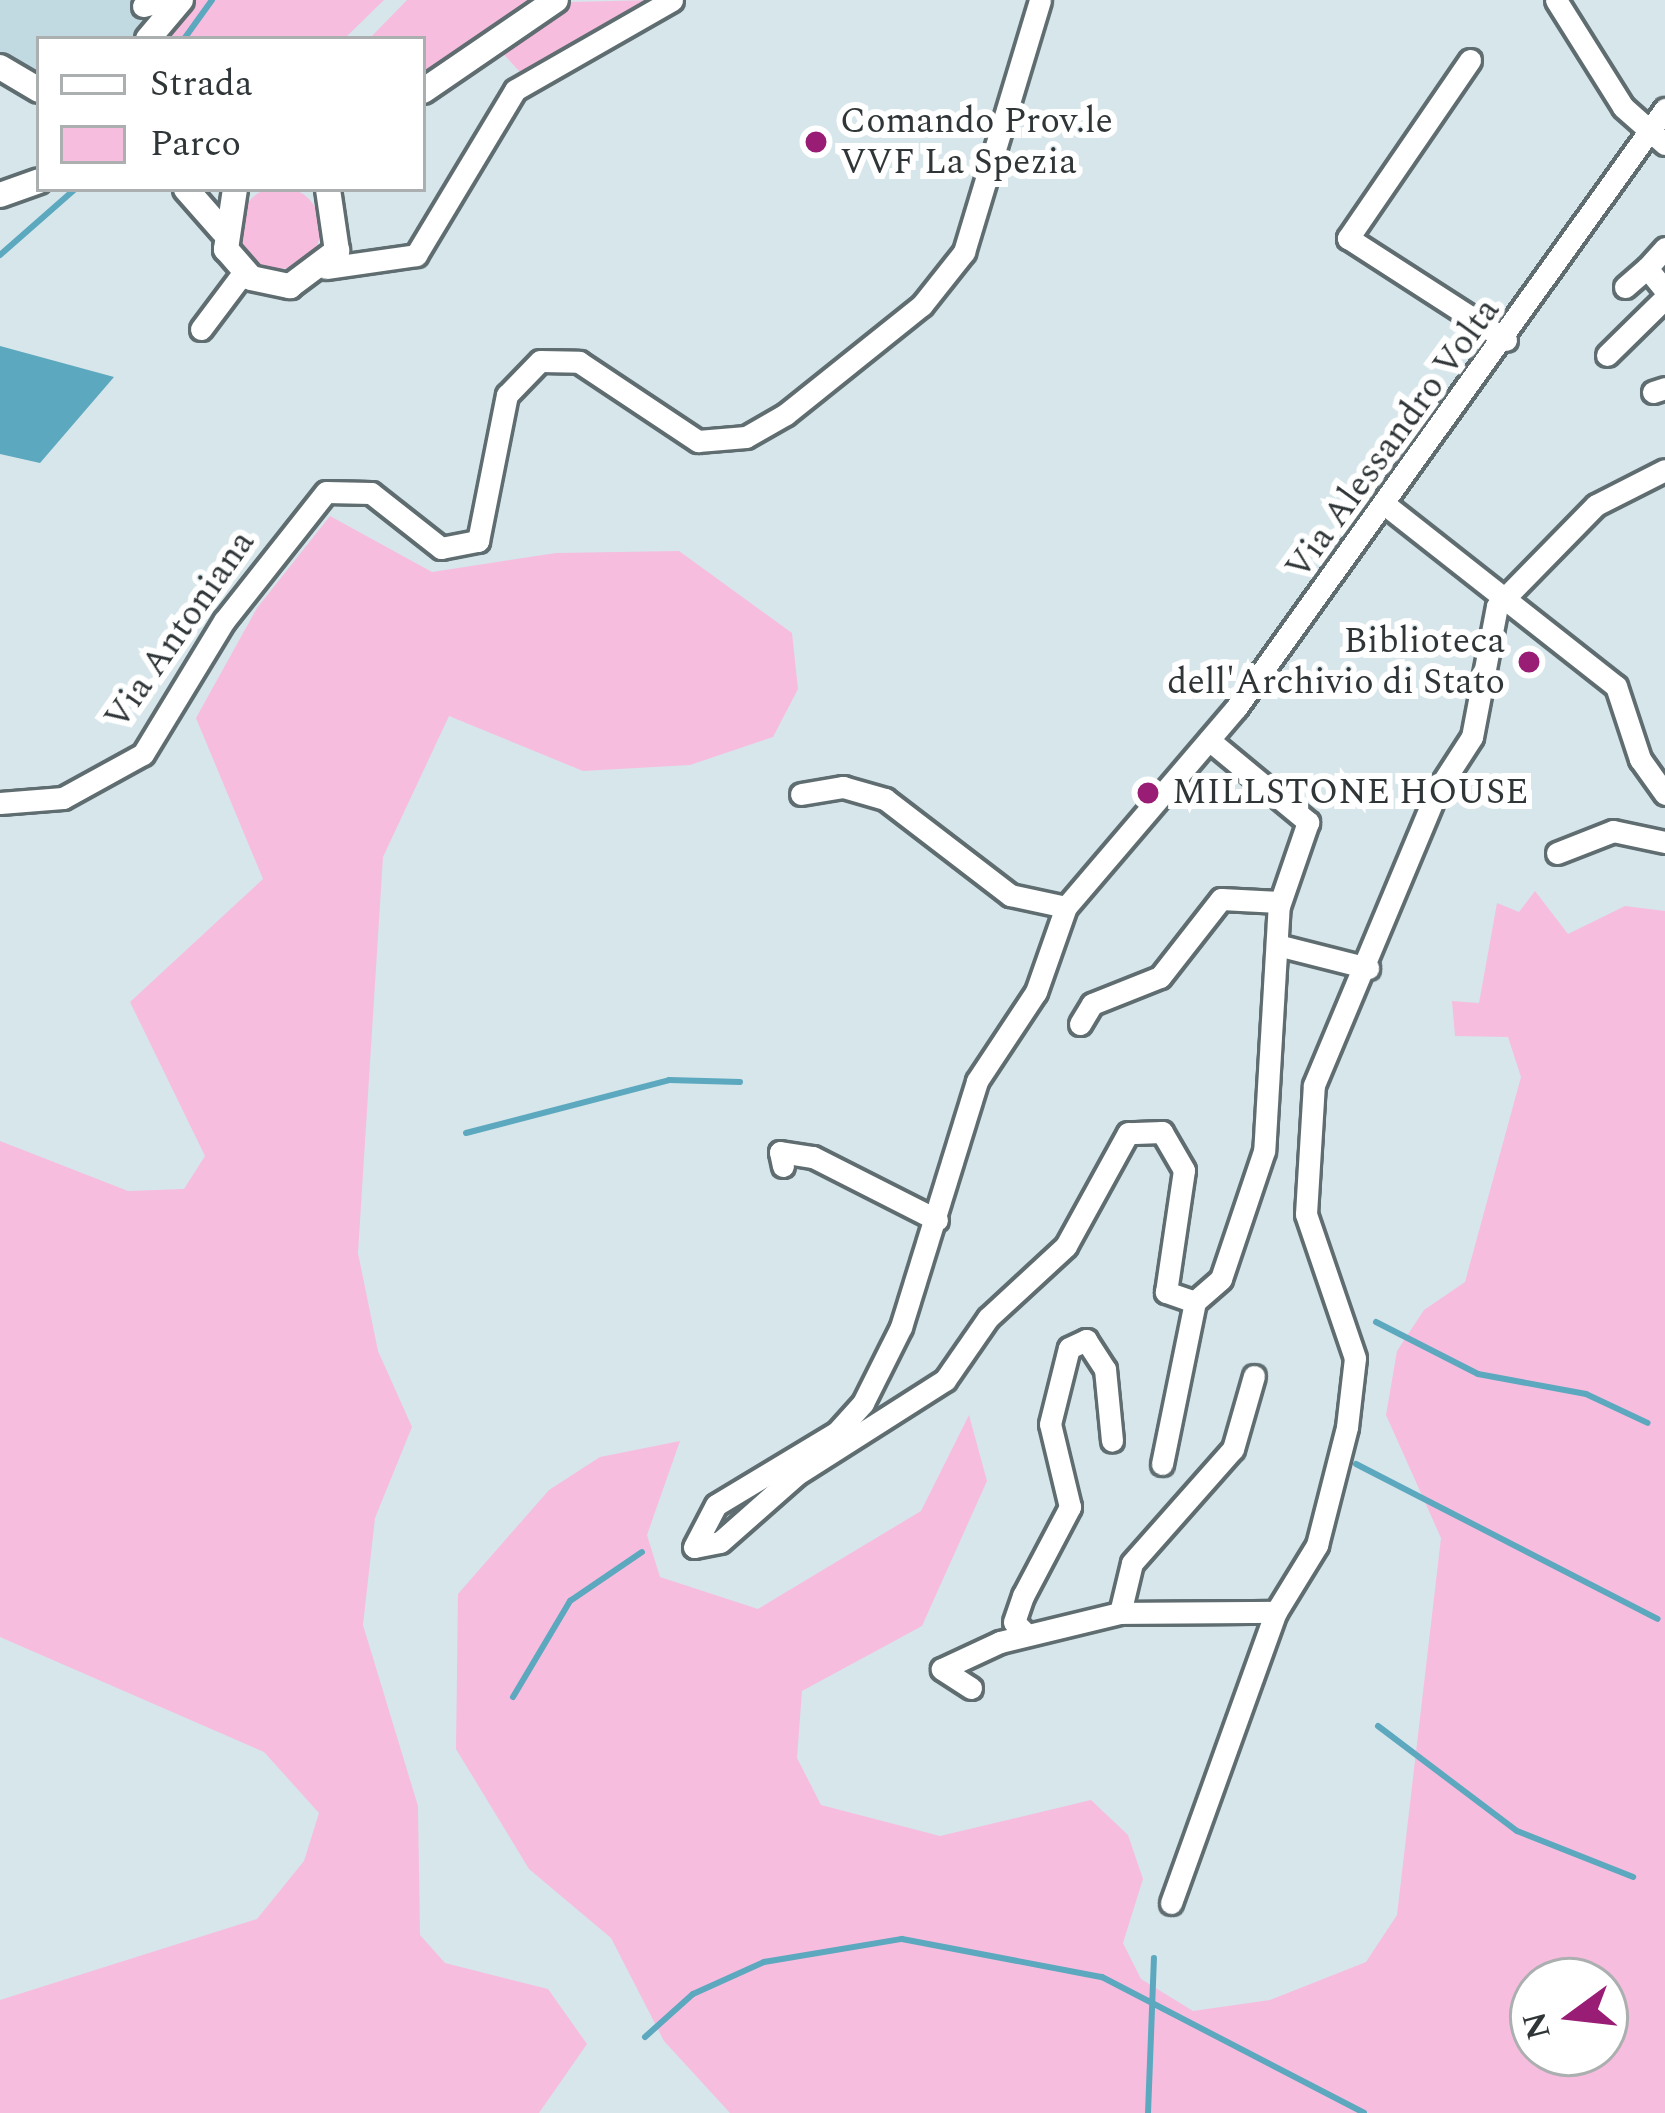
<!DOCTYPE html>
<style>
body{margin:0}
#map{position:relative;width:1665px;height:2113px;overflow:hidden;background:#d6e6eb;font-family:Spectral,serif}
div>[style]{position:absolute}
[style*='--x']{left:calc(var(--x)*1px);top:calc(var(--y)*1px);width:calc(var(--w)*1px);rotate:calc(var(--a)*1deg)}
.built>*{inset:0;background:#c1d9e0}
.green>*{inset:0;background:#f7bddf}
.round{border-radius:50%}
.water>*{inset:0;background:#5ca8be}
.stream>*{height:6px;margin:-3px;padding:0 3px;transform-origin:3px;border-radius:3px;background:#5ca8be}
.roads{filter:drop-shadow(3px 0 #5f6d71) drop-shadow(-3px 0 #5f6d71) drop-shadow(0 3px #5f6d71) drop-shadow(0 -3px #5f6d71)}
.minor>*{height:21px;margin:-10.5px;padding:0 10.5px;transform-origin:10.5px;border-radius:10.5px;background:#fff}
.tertiary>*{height:24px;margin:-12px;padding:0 12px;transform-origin:12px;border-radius:12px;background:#fff}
.dots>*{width:33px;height:33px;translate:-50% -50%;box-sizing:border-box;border:6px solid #fff;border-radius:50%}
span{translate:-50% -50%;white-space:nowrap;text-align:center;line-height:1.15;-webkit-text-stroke:12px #fff;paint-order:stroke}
.poi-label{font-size:36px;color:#303638}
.left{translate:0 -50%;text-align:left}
.right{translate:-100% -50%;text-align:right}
.street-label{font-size:36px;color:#303638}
.legend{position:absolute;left:36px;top:36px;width:390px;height:156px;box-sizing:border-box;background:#fff;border:3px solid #acafaf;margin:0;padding:15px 21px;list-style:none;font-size:36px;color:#303638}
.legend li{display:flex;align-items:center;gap:24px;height:60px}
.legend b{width:60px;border:3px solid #acafaf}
.north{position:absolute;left:1509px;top:1957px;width:120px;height:120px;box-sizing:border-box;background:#fff;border:3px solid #acafaf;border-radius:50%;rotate:255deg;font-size:33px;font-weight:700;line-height:48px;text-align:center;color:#303638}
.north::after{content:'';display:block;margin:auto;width:42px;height:54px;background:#991d75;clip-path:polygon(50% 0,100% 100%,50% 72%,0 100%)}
</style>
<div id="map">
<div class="built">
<i style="clip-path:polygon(0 0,189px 0,163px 39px,39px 39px,39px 80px,0 57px)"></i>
</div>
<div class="green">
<i style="clip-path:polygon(187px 0,384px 0,344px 39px,160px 39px)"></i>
<i style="clip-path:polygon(407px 0,528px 0,423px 75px,423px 39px,369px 39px)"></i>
<i style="clip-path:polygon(653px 0,520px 72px,497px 47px,569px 2px)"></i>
<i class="round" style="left:239px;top:187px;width:82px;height:82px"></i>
<i style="clip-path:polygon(330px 516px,432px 572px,556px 553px,679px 551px,792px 633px,798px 689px,773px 737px,690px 765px,583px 771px,449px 716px,383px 857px,358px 1253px,378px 1351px,412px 1427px,375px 1518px,363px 1625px,418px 1806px,420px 1935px,445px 1963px,548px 1989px,587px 2044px,539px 2113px,0 2113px,0 2000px,257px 1919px,304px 1861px,319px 1813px,264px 1752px,0 1637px,0 1141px,128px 1191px,184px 1189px,205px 1156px,130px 1002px,263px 879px,196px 718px,257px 608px)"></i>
<i style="clip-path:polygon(evenodd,1535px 891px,1568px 934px,1625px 906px,1665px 911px,1665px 2113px,730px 2113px,664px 2041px,611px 1938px,529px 1869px,456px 1749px,458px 1594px,549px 1490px,600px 1457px,680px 1441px,647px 1535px,660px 1577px,758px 1609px,921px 1511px,969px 1415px,987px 1481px,922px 1626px,802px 1691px,797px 1758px,821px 1805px,940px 1836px,1091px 1800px,1128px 1835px,1143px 1879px,1123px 1943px,1141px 1979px,1193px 2011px,1270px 2000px,1366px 1962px,1397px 1915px,1441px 1538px,1386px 1415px,1397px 1351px,1424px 1310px,1465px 1282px,1521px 1077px,1508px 1037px,1455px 1036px,1452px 1001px,1479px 1003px,1497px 903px,1519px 912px,1535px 891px,1533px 1981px,1605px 1981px,1605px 2053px,1533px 2053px,1533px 1981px)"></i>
</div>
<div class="water">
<i style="clip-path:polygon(0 346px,114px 377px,40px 463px,0 454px)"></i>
</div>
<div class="stream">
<i style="--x:184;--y:39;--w:48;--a:-54.3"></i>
<i style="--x:0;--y:255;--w:100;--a:-41.3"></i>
<i style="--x:466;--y:1133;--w:210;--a:-14.6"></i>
<i style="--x:669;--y:1080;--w:71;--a:1.6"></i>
<i style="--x:1376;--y:1322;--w:114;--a:27"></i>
<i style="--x:1478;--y:1374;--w:110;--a:10.5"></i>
<i style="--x:1586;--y:1394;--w:68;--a:25.1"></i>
<i style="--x:1356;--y:1464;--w:339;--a:27.2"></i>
<i style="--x:513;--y:1697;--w:112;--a:-59.3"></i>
<i style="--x:570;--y:1601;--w:87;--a:-34.2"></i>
<i style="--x:1378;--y:1726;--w:174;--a:37.1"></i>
<i style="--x:1517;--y:1831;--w:125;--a:21.6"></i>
<i style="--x:645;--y:2037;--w:64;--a:-41.9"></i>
<i style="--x:693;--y:1994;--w:78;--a:-24.3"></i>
<i style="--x:764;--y:1962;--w:140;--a:-9.5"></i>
<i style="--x:902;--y:1939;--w:204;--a:10.8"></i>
<i style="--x:1102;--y:1977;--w:295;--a:27.4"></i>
<i style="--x:1148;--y:2113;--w:155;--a:-87.8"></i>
</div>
<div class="roads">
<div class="minor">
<i style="--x:1556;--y:0;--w:126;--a:57.9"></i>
<i style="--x:1623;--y:107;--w:56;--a:41.4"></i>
<i style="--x:143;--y:6;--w:24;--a:-15"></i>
<i style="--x:1470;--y:60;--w:216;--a:124.4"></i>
<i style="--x:1348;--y:238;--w:188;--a:32.8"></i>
<i style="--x:326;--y:268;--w:91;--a:-8.2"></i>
<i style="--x:416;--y:255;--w:192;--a:-59"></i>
<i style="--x:515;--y:90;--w:181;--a:-29.8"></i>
<i style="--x:1647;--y:268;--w:27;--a:-48"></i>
<i style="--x:1625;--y:287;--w:29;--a:-41"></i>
<i style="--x:1647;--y:268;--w:28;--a:51"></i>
<i style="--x:201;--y:329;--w:70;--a:-53.1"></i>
<i style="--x:1607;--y:355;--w:81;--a:-44.5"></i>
<i style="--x:1653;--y:392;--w:13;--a:-18"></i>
<i style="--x:1387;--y:506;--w:291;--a:38.2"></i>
<i style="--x:1616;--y:686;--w:77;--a:71.8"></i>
<i style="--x:1640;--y:759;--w:43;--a:54.5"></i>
<i style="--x:1209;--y:740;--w:129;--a:39.6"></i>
<i style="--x:1308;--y:822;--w:89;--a:109"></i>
<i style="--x:801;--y:794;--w:43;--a:-9.5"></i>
<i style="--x:843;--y:787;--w:44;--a:15.9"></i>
<i style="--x:885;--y:799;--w:158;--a:37.5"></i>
<i style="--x:1010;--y:895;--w:57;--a:12.1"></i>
<i style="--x:0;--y:803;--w:63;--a:-4.5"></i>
<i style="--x:63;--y:798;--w:91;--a:-28.8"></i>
<i style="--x:143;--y:754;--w:156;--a:-58.7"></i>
<i style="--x:224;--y:621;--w:164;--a:-51.7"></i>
<i style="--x:326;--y:492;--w:45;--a:1.3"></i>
<i style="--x:371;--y:493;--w:89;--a:38.2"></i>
<i style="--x:441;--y:548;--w:38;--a:-11"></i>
<i style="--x:478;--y:541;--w:149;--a:-78.8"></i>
<i style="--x:507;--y:395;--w:47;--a:-45.9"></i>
<i style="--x:540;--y:361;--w:39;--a:1"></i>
<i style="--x:579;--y:362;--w:143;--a:33.6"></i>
<i style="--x:698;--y:441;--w:48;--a:-4.8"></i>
<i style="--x:746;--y:437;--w:46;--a:-29.9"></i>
<i style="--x:786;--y:414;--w:174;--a:-38.7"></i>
<i style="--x:922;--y:305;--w:68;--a:-51.6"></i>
<i style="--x:964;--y:252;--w:263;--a:-73.2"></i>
<i style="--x:1557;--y:853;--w:60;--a:-21.4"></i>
<i style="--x:1613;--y:831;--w:53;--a:11.9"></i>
<i style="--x:1281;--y:946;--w:90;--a:14.2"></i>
<i style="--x:1080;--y:1024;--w:23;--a:-59"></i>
<i style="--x:1092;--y:1004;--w:73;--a:-21.7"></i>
<i style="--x:1160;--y:977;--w:99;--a:-52"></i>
<i style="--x:1221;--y:899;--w:58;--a:3"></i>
<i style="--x:1279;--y:902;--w:249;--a:93.4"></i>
<i style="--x:1264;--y:1151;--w:135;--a:108.6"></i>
<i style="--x:1221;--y:1279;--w:35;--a:139"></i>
<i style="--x:1195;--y:1302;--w:31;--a:-161"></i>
<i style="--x:1166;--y:1292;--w:123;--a:-81.6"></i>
<i style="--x:1184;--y:1170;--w:44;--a:-120.1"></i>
<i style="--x:1162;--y:1132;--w:34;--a:178"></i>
<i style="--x:1128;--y:1133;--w:129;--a:118.8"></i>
<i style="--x:1066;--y:1246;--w:106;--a:137.3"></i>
<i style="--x:988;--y:1318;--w:75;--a:124.7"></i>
<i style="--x:945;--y:1380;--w:177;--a:147.5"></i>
<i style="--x:796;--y:1475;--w:101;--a:138.6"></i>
<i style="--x:720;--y:1542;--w:26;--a:169"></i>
<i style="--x:694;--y:1547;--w:47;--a:-62.4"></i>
<i style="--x:716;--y:1505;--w:141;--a:-31.1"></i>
<i style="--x:837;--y:1432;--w:39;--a:-48"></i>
<i style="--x:863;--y:1403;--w:85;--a:-63.4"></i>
<i style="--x:901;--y:1327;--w:257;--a:-72.8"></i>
<i style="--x:977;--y:1081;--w:107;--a:-56.5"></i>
<i style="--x:1036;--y:992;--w:90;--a:-70.6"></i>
<i style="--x:1066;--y:907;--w:262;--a:-49.5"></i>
<i style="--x:1236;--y:708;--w:737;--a:-54.39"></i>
<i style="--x:783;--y:1166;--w:14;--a:-102"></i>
<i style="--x:780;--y:1152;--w:33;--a:9"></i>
<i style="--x:813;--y:1157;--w:139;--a:26.9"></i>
<i style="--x:1162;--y:1464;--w:165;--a:-78.5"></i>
<i style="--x:1120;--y:1613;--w:51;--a:-76.5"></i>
<i style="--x:1132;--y:1563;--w:152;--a:-48.5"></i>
<i style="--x:1233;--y:1449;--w:76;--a:-74"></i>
<i style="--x:1027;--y:1635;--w:18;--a:-135"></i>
<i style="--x:1014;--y:1622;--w:28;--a:-71"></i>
<i style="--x:1023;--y:1596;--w:101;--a:-62.2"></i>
<i style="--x:1070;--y:1507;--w:85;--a:-103.5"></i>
<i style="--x:1050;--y:1424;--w:78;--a:-76"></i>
<i style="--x:1069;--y:1348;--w:19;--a:-25"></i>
<i style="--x:1086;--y:1340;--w:35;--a:57"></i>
<i style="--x:1105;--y:1369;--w:72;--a:84.4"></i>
<i style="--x:971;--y:1688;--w:35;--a:-147"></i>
<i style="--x:942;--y:1669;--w:64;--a:-25"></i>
<i style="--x:1000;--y:1642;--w:123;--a:-13.6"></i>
<i style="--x:1120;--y:1613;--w:156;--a:-0.4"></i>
<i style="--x:1171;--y:1903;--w:309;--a:-70.2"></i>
<i style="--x:1276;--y:1612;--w:79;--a:-58.5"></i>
<i style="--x:1317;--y:1545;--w:122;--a:-75.7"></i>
<i style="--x:1347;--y:1427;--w:69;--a:-83.4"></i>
<i style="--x:1355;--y:1358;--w:152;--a:-108.8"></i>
<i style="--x:1306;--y:1214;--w:129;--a:-86.5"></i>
<i style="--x:1314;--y:1085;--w:319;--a:-67.3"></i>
<i style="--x:1437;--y:791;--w:64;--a:-57.1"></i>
<i style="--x:1472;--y:737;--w:133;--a:-79.2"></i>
<i style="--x:1497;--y:606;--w:141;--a:-45.6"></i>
<i style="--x:1596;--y:505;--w:77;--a:-26.9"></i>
</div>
<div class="tertiary">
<i style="--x:148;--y:39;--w:51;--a:-49.8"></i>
<i style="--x:0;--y:67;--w:45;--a:30.5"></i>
<i style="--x:423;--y:91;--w:161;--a:-34.4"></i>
<i style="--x:186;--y:189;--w:55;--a:48.7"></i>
<i style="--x:235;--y:189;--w:61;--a:98.5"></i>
<i style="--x:226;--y:249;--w:38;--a:49"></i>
<i style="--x:251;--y:278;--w:40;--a:12"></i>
<i style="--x:290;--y:286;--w:59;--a:-36.7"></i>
<i style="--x:337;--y:251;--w:63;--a:-98.3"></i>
<i style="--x:0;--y:195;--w:41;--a:-19.7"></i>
</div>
</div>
<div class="dots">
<i style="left:816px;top:142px;background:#991d75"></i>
<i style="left:1529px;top:662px;background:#991d75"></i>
<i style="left:1148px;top:793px;background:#991d75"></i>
</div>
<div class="poi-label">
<span class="left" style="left:840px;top:142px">Comando Prov.le<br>VVF La Spezia</span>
<span class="right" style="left:1505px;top:662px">Biblioteca<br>dell'Archivio di Stato</span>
<span class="left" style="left:1172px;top:793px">MILLSTONE HOUSE</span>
</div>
<div class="street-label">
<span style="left:1393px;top:439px;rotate:-54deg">Via Alessandro Volta</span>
<span style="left:180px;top:630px;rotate:-55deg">Via Antoniana</span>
</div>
<ul class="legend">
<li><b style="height:15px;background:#fff"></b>Strada</li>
<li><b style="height:33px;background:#f7bddf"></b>Parco</li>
</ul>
<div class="north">N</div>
</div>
